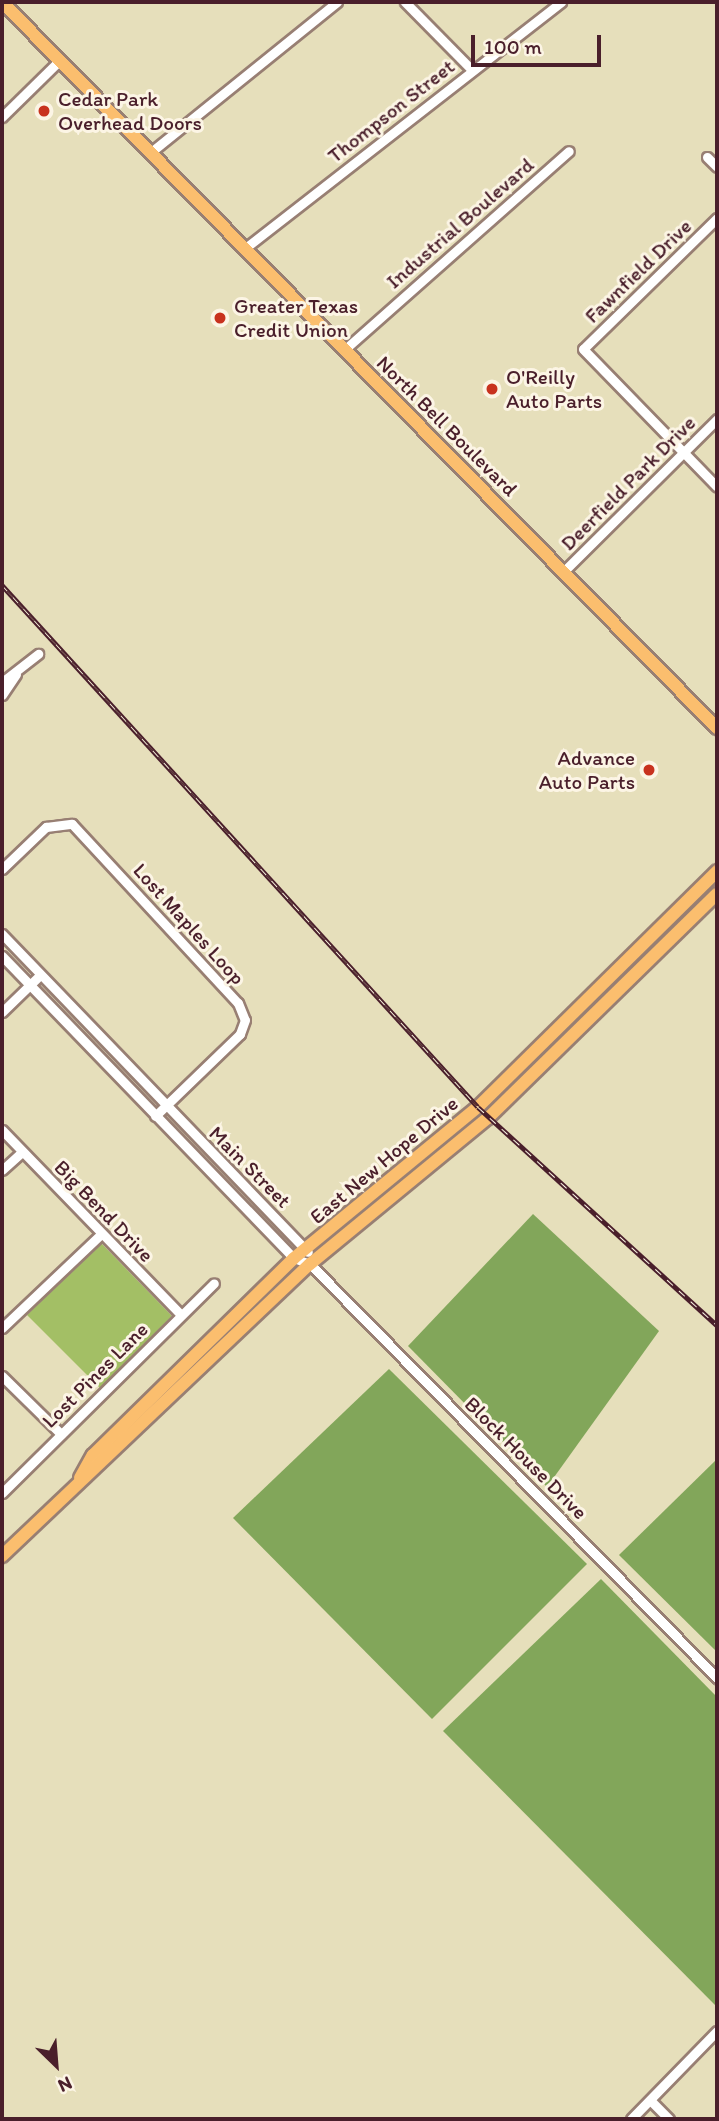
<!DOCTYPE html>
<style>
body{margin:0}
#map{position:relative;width:719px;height:2121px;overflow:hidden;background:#e6dfbb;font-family:Itim,sans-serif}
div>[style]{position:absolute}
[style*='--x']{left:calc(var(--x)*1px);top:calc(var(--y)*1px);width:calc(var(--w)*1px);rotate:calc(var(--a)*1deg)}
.green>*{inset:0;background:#a3bf65}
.forest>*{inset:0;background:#82a65a}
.roads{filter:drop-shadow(2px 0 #987f73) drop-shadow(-2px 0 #987f73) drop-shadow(0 2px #987f73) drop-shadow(0 -2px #987f73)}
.minor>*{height:9px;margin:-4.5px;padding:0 4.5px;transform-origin:4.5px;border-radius:4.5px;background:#fff}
.major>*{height:12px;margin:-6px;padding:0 6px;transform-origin:6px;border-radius:6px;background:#fbbe6e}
.rail>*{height:5px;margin-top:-2.5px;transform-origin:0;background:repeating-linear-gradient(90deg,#fcf5e5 0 8px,#4a1f2b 0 16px);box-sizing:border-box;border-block:2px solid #4a1f2b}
.dots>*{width:19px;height:19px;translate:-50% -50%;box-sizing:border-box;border:4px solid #fcf5e5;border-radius:50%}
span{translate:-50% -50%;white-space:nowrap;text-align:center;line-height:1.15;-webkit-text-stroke:6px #fcf5e5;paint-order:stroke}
.poi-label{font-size:21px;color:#4a1f2b}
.left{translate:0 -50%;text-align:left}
.right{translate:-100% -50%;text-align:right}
.street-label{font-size:21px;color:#4a1f2b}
.frame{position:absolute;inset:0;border:4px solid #4a1f2b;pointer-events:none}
.north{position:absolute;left:21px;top:2030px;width:70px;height:70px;-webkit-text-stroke:5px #fcf5e5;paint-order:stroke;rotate:155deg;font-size:19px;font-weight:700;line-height:28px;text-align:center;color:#4a1f2b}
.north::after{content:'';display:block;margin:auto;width:24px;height:32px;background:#4a1f2b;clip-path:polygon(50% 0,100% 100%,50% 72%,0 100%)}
.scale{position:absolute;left:471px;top:35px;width:130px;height:32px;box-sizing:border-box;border:4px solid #4a1f2b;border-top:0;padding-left:9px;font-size:21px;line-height:24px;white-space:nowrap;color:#4a1f2b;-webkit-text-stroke:5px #fcf5e5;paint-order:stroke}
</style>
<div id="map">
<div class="green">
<i style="clip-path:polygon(101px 1243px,172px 1316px,100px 1388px,27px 1315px)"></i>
</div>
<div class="forest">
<i style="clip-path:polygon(533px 1214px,659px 1331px,547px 1487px,408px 1346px)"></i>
<i style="clip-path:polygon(389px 1369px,587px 1564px,432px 1719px,233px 1518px)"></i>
<i style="clip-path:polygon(717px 1459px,717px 1652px,619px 1555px)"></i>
<i style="clip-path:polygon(601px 1579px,717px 1697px,717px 2007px,443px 1731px)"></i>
</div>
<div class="roads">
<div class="minor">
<i style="--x:405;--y:2;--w:95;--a:45.4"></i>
<i style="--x:2;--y:117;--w:81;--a:-44.5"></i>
<i style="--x:151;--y:152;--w:239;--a:-38.9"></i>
<i style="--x:707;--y:157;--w:14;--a:45"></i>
<i style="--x:717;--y:218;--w:187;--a:135.6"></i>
<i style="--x:583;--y:349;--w:192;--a:45.8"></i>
<i style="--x:244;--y:249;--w:402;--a:-37.9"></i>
<i style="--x:344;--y:350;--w:300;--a:-41.5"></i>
<i style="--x:563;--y:572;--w:217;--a:-44.8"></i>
<i style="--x:2;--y:682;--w:46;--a:-37.9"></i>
<i style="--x:2;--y:695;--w:25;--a:-56"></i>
<i style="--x:2;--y:869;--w:61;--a:-43.7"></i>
<i style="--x:46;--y:827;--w:26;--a:-7"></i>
<i style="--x:72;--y:824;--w:244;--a:47.2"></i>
<i style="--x:238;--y:1003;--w:18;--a:68"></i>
<i style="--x:245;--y:1020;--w:15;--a:110"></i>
<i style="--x:240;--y:1034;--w:118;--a:136"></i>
<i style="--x:2;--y:934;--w:441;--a:46.1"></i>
<i style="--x:2;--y:956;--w:420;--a:46"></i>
<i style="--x:294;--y:1258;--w:17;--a:21"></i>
<i style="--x:310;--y:1264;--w:581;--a:45.49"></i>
<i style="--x:2;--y:1012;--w:52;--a:-44.2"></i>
<i style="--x:2;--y:1130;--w:257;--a:45.9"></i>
<i style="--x:2;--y:1170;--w:27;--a:-42"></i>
<i style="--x:2;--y:1328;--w:137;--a:-43.5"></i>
<i style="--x:2;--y:1376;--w:83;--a:44.5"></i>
<i style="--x:2;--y:1493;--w:298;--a:-44.7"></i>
<i style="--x:650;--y:2100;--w:27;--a:45"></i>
<i style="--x:631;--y:2119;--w:123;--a:-45.7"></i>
</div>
<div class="major">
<i style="--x:2;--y:2;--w:1019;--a:45.44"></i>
<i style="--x:80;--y:1478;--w:26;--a:-61"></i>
<i style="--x:93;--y:1455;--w:281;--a:-44.4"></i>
<i style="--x:294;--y:1258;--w:238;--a:-39.4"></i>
<i style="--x:478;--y:1107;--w:336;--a:-44.6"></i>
<i style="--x:2;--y:1556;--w:424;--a:-43.5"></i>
<i style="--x:310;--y:1264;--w:230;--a:-39.4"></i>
<i style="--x:488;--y:1118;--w:320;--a:-44.4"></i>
</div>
</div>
<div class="rail">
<i style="--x:2;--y:585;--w:706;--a:47.64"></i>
<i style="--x:478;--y:1107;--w:323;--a:42.4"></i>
</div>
<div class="dots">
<i style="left:44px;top:111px;background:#c8321e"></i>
<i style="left:220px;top:318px;background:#c8321e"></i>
<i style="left:492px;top:389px;background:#c8321e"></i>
<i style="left:649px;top:770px;background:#c8321e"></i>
</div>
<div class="poi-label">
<span class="left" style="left:58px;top:111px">Cedar Park<br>Overhead Doors</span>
<span class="left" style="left:234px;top:318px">Greater Texas<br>Credit Union</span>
<span class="left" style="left:506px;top:389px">O'Reilly<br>Auto Parts</span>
<span class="right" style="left:635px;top:770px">Advance<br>Auto Parts</span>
</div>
<div class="street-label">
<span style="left:391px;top:111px;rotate:-38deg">Thompson Street</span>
<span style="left:460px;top:223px;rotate:-41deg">Industrial Boulevard</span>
<span style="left:638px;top:271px;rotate:-44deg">Fawnfield Drive</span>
<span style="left:447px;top:426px;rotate:45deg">North Bell Boulevard</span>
<span style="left:628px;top:483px;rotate:-45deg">Deerfield Park Drive</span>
<span style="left:189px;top:924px;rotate:48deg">Lost Maples Loop</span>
<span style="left:384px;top:1160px;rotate:-40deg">East New Hope Drive</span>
<span style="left:250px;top:1167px;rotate:45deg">Main Street</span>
<span style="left:104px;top:1211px;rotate:46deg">Big Bend Drive</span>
<span style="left:95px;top:1375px;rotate:-45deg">Lost Pines Lane</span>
<span style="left:526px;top:1458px;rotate:45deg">Block House Drive</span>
</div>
<div class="frame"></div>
<div class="north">N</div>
<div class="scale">100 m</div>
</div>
